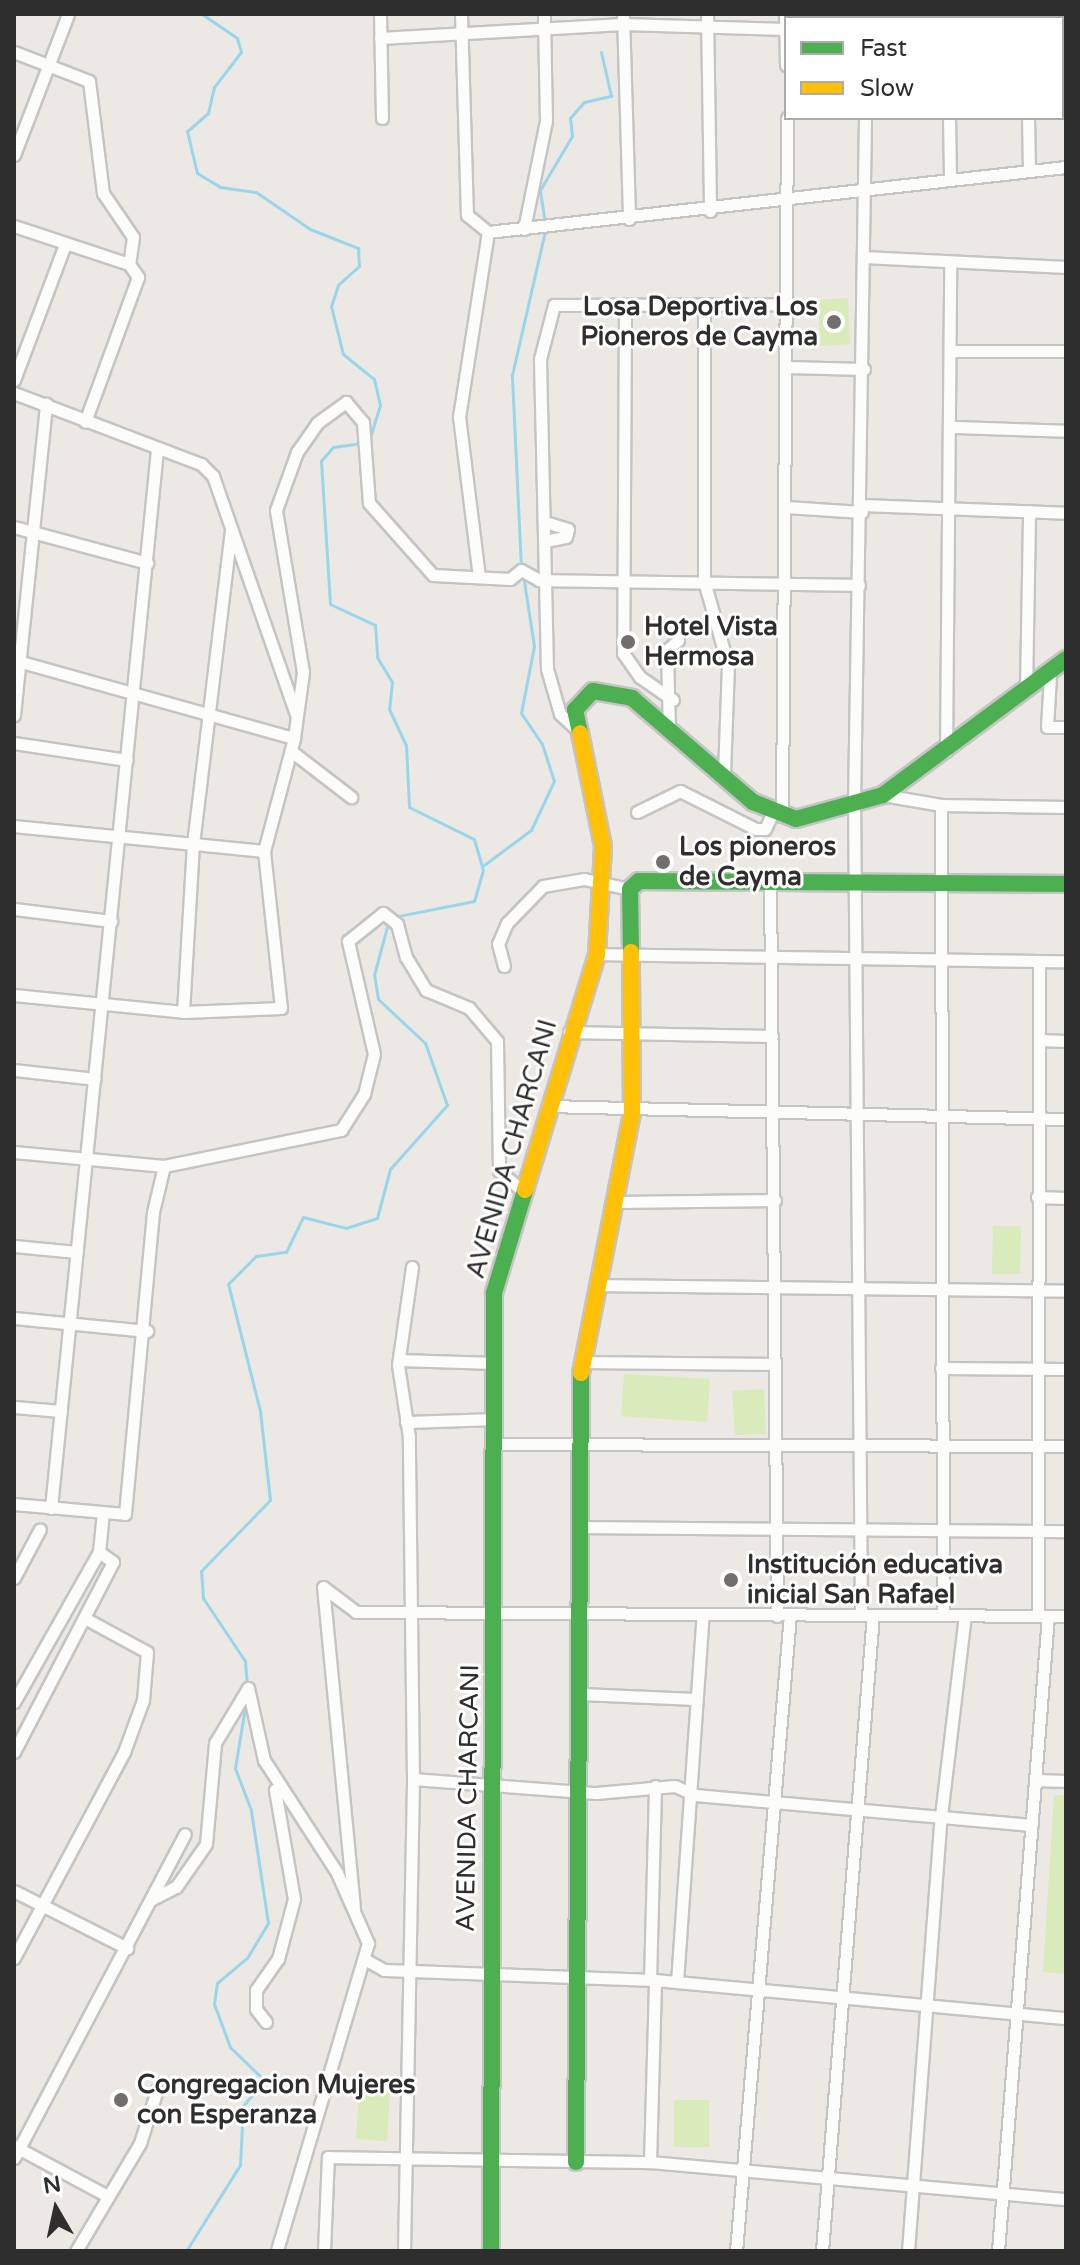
<!DOCTYPE html>
<meta charset="utf-8">
<style>
body{margin:0}
#map{position:relative;width:1080px;height:2265px;overflow:hidden;background:#ece8e4;font-family:"Varela Round",sans-serif}
div>[style]{position:absolute}
[style*='--x']{left:calc(var(--x)*1px);top:calc(var(--y)*1px);width:calc(var(--w)*1px);rotate:calc(var(--a)*1deg)}
.pitch>*{inset:0;background:#d9eabb}
.stream>*{height:3px;margin:-1.5px;padding:0 1.5px;transform-origin:1.5px;border-radius:1.5px;background:#99d6ec}
.roads{filter:drop-shadow(2px 0 #c5c4c5) drop-shadow(-2px 0 #c5c4c5) drop-shadow(0 2px #c5c4c5) drop-shadow(0 -2px #c5c4c5)}
.street>*{height:11px;margin:-5.5px;padding:0 5.5px;transform-origin:5.5px;border-radius:5.5px;background:#fcfcfb}
.fast>*{height:16px;margin:-8px;padding:0 8px;transform-origin:8px;border-radius:8px;background:#4caf50}
.slow>*{height:16px;margin:-8px;padding:0 8px;transform-origin:8px;border-radius:8px;background:#ffc107}
.dots>*{width:22px;height:22px;translate:-50% -50%;box-sizing:border-box;border:4px solid #fff;border-radius:50%}
span{translate:-50% -50%;white-space:nowrap;text-align:center;line-height:1.15;-webkit-text-stroke:6px #fff;paint-order:stroke}
.poi-label{font-size:26px;color:#2e2e2e;font-weight:700}
.right{translate:-100% -50%;text-align:right}
.left{translate:0 -50%;text-align:left}
.street-label{font-size:26px;color:#2e2e2e}
.frame{position:absolute;inset:0;border:16px solid #2e2e2e;pointer-events:none}
.legend{position:absolute;left:784px;top:16px;width:280px;height:104px;box-sizing:border-box;background:#fff;border:2px solid #ababab;margin:0;padding:10px 14px;list-style:none;font-size:24px;color:#2e2e2e}
.legend li{display:flex;align-items:center;gap:16px;height:40px}
.legend b{width:40px;border:2px solid #ababab}
.north{position:absolute;left:16px;top:2169px;width:80px;height:80px;-webkit-text-stroke:6px #fff;paint-order:stroke;rotate:351deg;font-size:22px;font-weight:700;line-height:32px;text-align:center;color:#2e2e2e}
.north::after{content:'';display:block;margin:auto;width:28px;height:36px;background:#2e2e2e;clip-path:polygon(50% 0,100% 100%,50% 72%,0 100%)}
</style>
<div id="map">
<div class="pitch">
<i style="clip-path:polygon(848px 298px,850px 344px,820px 346px,818px 300px)"></i>
<i style="clip-path:polygon(993px 1226px,1021px 1226px,1020px 1274px,992px 1274px)"></i>
<i style="clip-path:polygon(624px 1374px,710px 1379px,707px 1422px,621px 1416px)"></i>
<i style="clip-path:polygon(764px 1389px,766px 1434px,735px 1435px,732px 1391px)"></i>
<i style="clip-path:polygon(1054px 1795px,1066px 1795px,1066px 1974px,1043px 1972px)"></i>
<i style="clip-path:polygon(359px 2091px,390px 2093px,387px 2141px,356px 2139px)"></i>
<i style="clip-path:polygon(674px 2100px,709px 2100px,709px 2147px,674px 2147px)"></i>
</div>
<div class="stream">
<i style="--x:202;--y:14;--w:42;--a:34.4"></i>
<i style="--x:237;--y:38;--w:15;--a:74"></i>
<i style="--x:241;--y:52;--w:44;--a:127.6"></i>
<i style="--x:214;--y:87;--w:27;--a:103"></i>
<i style="--x:208;--y:113;--w:28;--a:139"></i>
<i style="--x:187;--y:131;--w:43;--a:76.6"></i>
<i style="--x:197;--y:173;--w:27;--a:31"></i>
<i style="--x:220;--y:187;--w:36;--a:8"></i>
<i style="--x:256;--y:192;--w:65;--a:34.4"></i>
<i style="--x:310;--y:229;--w:52;--a:21.6"></i>
<i style="--x:358;--y:248;--w:18;--a:87"></i>
<i style="--x:359;--y:266;--w:28;--a:138"></i>
<i style="--x:338;--y:285;--w:22;--a:108"></i>
<i style="--x:331;--y:306;--w:49;--a:76"></i>
<i style="--x:343;--y:354;--w:40;--a:39"></i>
<i style="--x:374;--y:379;--w:27;--a:77"></i>
<i style="--x:380;--y:405;--w:37;--a:107"></i>
<i style="--x:545;--y:223;--w:33;--a:-99"></i>
<i style="--x:540;--y:190;--w:63;--a:-59.3"></i>
<i style="--x:572;--y:136;--w:18;--a:-96"></i>
<i style="--x:570;--y:118;--w:21;--a:-49"></i>
<i style="--x:584;--y:102;--w:28;--a:-13"></i>
<i style="--x:611;--y:96;--w:45;--a:-102.8"></i>
<i style="--x:362;--y:443;--w:29;--a:172"></i>
<i style="--x:333;--y:447;--w:18;--a:131"></i>
<i style="--x:321;--y:461;--w:143;--a:86.4"></i>
<i style="--x:330;--y:604;--w:50;--a:25"></i>
<i style="--x:375;--y:625;--w:32;--a:86"></i>
<i style="--x:377;--y:657;--w:29;--a:59"></i>
<i style="--x:392;--y:682;--w:27;--a:96"></i>
<i style="--x:389;--y:709;--w:40;--a:65"></i>
<i style="--x:406;--y:745;--w:62;--a:87.2"></i>
<i style="--x:409;--y:807;--w:72;--a:26.2"></i>
<i style="--x:474;--y:839;--w:32;--a:74"></i>
<i style="--x:483;--y:870;--w:32;--a:106"></i>
<i style="--x:474;--y:901;--w:83;--a:168.8"></i>
<i style="--x:521;--y:568;--w:193;--a:-92.7"></i>
<i style="--x:512;--y:375;--w:148;--a:-77.1"></i>
<i style="--x:484;--y:865;--w:59;--a:-36.7"></i>
<i style="--x:531;--y:830;--w:54;--a:-64.9"></i>
<i style="--x:554;--y:781;--w:39;--a:-108"></i>
<i style="--x:542;--y:744;--w:37;--a:-124"></i>
<i style="--x:521;--y:713;--w:68;--a:-79"></i>
<i style="--x:534;--y:646;--w:72;--a:-98.8"></i>
<i style="--x:247;--y:1685;--w:24;--a:-95"></i>
<i style="--x:245;--y:1661;--w:76;--a:-123.7"></i>
<i style="--x:203;--y:1598;--w:27;--a:-94"></i>
<i style="--x:201;--y:1571;--w:99;--a:-45.8"></i>
<i style="--x:270;--y:1500;--w:90;--a:-96.4"></i>
<i style="--x:260;--y:1411;--w:131;--a:-104.1"></i>
<i style="--x:228;--y:1284;--w:40;--a:-45"></i>
<i style="--x:256;--y:1256;--w:30;--a:-8"></i>
<i style="--x:286;--y:1252;--w:39;--a:-64"></i>
<i style="--x:303;--y:1217;--w:44;--a:14.3"></i>
<i style="--x:346;--y:1228;--w:33;--a:-18"></i>
<i style="--x:377;--y:1218;--w:51;--a:-75.1"></i>
<i style="--x:390;--y:1169;--w:86;--a:-48.3"></i>
<i style="--x:447;--y:1105;--w:66;--a:-109.5"></i>
<i style="--x:425;--y:1043;--w:64;--a:-136.9"></i>
<i style="--x:378;--y:999;--w:24;--a:-99"></i>
<i style="--x:374;--y:975;--w:54;--a:-74.9"></i>
<i style="--x:186;--y:2251;--w:102;--a:-57.9"></i>
<i style="--x:240;--y:2165;--w:59;--a:-87.1"></i>
<i style="--x:243;--y:2106;--w:33;--a:-51"></i>
<i style="--x:264;--y:2080;--w:47;--a:-135.9"></i>
<i style="--x:230;--y:2047;--w:46;--a:-110.4"></i>
<i style="--x:214;--y:2004;--w:21;--a:-82"></i>
<i style="--x:217;--y:1983;--w:39;--a:-40"></i>
<i style="--x:247;--y:1958;--w:41;--a:-59"></i>
<i style="--x:268;--y:1923;--w:114;--a:-98.6"></i>
<i style="--x:251;--y:1810;--w:45;--a:-110.9"></i>
<i style="--x:235;--y:1768;--w:68;--a:-80.7"></i>
</div>
<div class="roads">
<div class="street">
<i style="--x:380;--y:14;--w:104;--a:88.9"></i>
<i style="--x:461;--y:14;--w:201;--a:88.3"></i>
<i style="--x:467;--y:215;--w:27;--a:39"></i>
<i style="--x:488;--y:232;--w:582;--a:-6.42"></i>
<i style="--x:623;--y:14;--w:205;--a:88.3"></i>
<i style="--x:707;--y:14;--w:197;--a:89.1"></i>
<i style="--x:785;--y:14;--w:51;--a:88.9"></i>
<i style="--x:947;--y:14;--w:4;--a:90"></i>
<i style="--x:1027;--y:14;--w:4;--a:90"></i>
<i style="--x:868;--y:18;--w:4;--a:-90"></i>
<i style="--x:380;--y:38;--w:243;--a:-3.3"></i>
<i style="--x:623;--y:24;--w:162;--a:1.8"></i>
<i style="--x:14;--y:52;--w:80;--a:21.1"></i>
<i style="--x:89;--y:81;--w:113;--a:82.9"></i>
<i style="--x:103;--y:193;--w:53;--a:55.7"></i>
<i style="--x:133;--y:237;--w:27;--a:98"></i>
<i style="--x:949;--y:118;--w:60;--a:89"></i>
<i style="--x:1028;--y:118;--w:51;--a:88.9"></i>
<i style="--x:14;--y:155;--w:151;--a:-69"></i>
<i style="--x:14;--y:226;--w:121;--a:18.3"></i>
<i style="--x:129;--y:264;--w:16;--a:55"></i>
<i style="--x:138;--y:277;--w:154;--a:110.1"></i>
<i style="--x:524;--y:229;--w:110;--a:-78.5"></i>
<i style="--x:546;--y:121;--w:107;--a:-91.1"></i>
<i style="--x:864;--y:257;--w:202;--a:2.8"></i>
<i style="--x:704;--y:304;--w:277;--a:90"></i>
<i style="--x:704;--y:581;--w:87;--a:74.1"></i>
<i style="--x:728;--y:665;--w:111;--a:92.1"></i>
<i style="--x:625;--y:308;--w:345;--a:90.3"></i>
<i style="--x:623;--y:653;--w:29;--a:55"></i>
<i style="--x:640;--y:677;--w:40;--a:34.9"></i>
<i style="--x:953;--y:351;--w:113;--a:0"></i>
<i style="--x:787;--y:367;--w:77;--a:1.5"></i>
<i style="--x:14;--y:380;--w:145;--a:-69.4"></i>
<i style="--x:14;--y:393;--w:200;--a:20.8"></i>
<i style="--x:201;--y:464;--w:17;--a:45"></i>
<i style="--x:213;--y:476;--w:252;--a:70.8"></i>
<i style="--x:954;--y:427;--w:112;--a:2"></i>
<i style="--x:862;--y:505;--w:204;--a:2.2"></i>
<i style="--x:786;--y:507;--w:76;--a:3.8"></i>
<i style="--x:14;--y:527;--w:138;--a:15.1"></i>
<i style="--x:545;--y:541;--w:21;--a:-11"></i>
<i style="--x:566;--y:537;--w:8;--a:-76"></i>
<i style="--x:568;--y:529;--w:24;--a:-163"></i>
<i style="--x:479;--y:577;--w:161;--a:-97.1"></i>
<i style="--x:459;--y:417;--w:187;--a:-81.1"></i>
<i style="--x:14;--y:660;--w:291;--a:15.6"></i>
<i style="--x:1050;--y:676;--w:51;--a:93.4"></i>
<i style="--x:1047;--y:727;--w:19;--a:0"></i>
<i style="--x:1026;--y:690;--w:179;--a:-89"></i>
<i style="--x:14;--y:715;--w:313;--a:-84.1"></i>
<i style="--x:574;--y:727;--w:19;--a:-137"></i>
<i style="--x:560;--y:714;--w:47;--a:-106.1"></i>
<i style="--x:547;--y:669;--w:310;--a:-91.3"></i>
<i style="--x:540;--y:359;--w:56;--a:-75.5"></i>
<i style="--x:554;--y:305;--w:232;--a:-0.2"></i>
<i style="--x:669;--y:729;--w:79;--a:-91.5"></i>
<i style="--x:667;--y:650;--w:15;--a:-42"></i>
<i style="--x:14;--y:743;--w:114;--a:8.6"></i>
<i style="--x:291;--y:751;--w:76;--a:37.5"></i>
<i style="--x:946;--y:751;--w:487;--a:-89.5"></i>
<i style="--x:883;--y:795;--w:59;--a:9.8"></i>
<i style="--x:941;--y:805;--w:125;--a:0.9"></i>
<i style="--x:941;--y:805;--w:810;--a:89.86"></i>
<i style="--x:637;--y:812;--w:48;--a:-26"></i>
<i style="--x:680;--y:791;--w:85;--a:26.6"></i>
<i style="--x:756;--y:829;--w:9;--a:0"></i>
<i style="--x:765;--y:829;--w:19;--a:-65"></i>
<i style="--x:782;--y:816;--w:698;--a:-89.59"></i>
<i style="--x:14;--y:826;--w:251;--a:5.7"></i>
<i style="--x:770;--y:879;--w:737;--a:89.46"></i>
<i style="--x:14;--y:909;--w:98;--a:7.1"></i>
<i style="--x:597;--y:954;--w:469;--a:0.9"></i>
<i style="--x:504;--y:966;--w:23;--a:-105"></i>
<i style="--x:498;--y:944;--w:23;--a:-67"></i>
<i style="--x:507;--y:923;--w:52;--a:-45.8"></i>
<i style="--x:543;--y:886;--w:42;--a:-9.7"></i>
<i style="--x:584;--y:879;--w:47;--a:12.3"></i>
<i style="--x:14;--y:995;--w:170;--a:5.7"></i>
<i style="--x:183;--y:1012;--w:98;--a:-2.3"></i>
<i style="--x:281;--y:1008;--w:158;--a:-96.2"></i>
<i style="--x:264;--y:851;--w:117;--a:-75.1"></i>
<i style="--x:294;--y:738;--w:67;--a:-82.2"></i>
<i style="--x:303;--y:672;--w:164;--a:-99.5"></i>
<i style="--x:276;--y:510;--w:62;--a:-70.1"></i>
<i style="--x:297;--y:452;--w:35;--a:-55"></i>
<i style="--x:317;--y:423;--w:36;--a:-36"></i>
<i style="--x:346;--y:402;--w:26;--a:50"></i>
<i style="--x:363;--y:422;--w:81;--a:85.8"></i>
<i style="--x:369;--y:503;--w:96;--a:48.4"></i>
<i style="--x:433;--y:575;--w:77;--a:3"></i>
<i style="--x:510;--y:579;--w:14;--a:-39"></i>
<i style="--x:521;--y:570;--w:21;--a:29"></i>
<i style="--x:539;--y:580;--w:320;--a:0.9"></i>
<i style="--x:183;--y:1012;--w:168;--a:-86.6"></i>
<i style="--x:193;--y:844;--w:316;--a:-83.1"></i>
<i style="--x:569;--y:1032;--w:203;--a:1.1"></i>
<i style="--x:1039;--y:1040;--w:27;--a:2"></i>
<i style="--x:14;--y:1070;--w:81;--a:6.3"></i>
<i style="--x:548;--y:1106;--w:518;--a:1.44"></i>
<i style="--x:14;--y:1152;--w:151;--a:5.3"></i>
<i style="--x:164;--y:1166;--w:181;--a:-11.5"></i>
<i style="--x:341;--y:1130;--w:43;--a:-57.4"></i>
<i style="--x:364;--y:1094;--w:41;--a:-76"></i>
<i style="--x:374;--y:1054;--w:116;--a:-103"></i>
<i style="--x:348;--y:941;--w:45;--a:-38.7"></i>
<i style="--x:383;--y:913;--w:18;--a:38"></i>
<i style="--x:397;--y:924;--w:34;--a:75"></i>
<i style="--x:406;--y:957;--w:39;--a:59"></i>
<i style="--x:426;--y:990;--w:47;--a:22.7"></i>
<i style="--x:469;--y:1008;--w:43;--a:49.7"></i>
<i style="--x:497;--y:1041;--w:130;--a:89.1"></i>
<i style="--x:499;--y:1171;--w:31;--a:40"></i>
<i style="--x:1037;--y:1197;--w:29;--a:2"></i>
<i style="--x:618;--y:1202;--w:157;--a:-0.7"></i>
<i style="--x:14;--y:1246;--w:63;--a:5.4"></i>
<i style="--x:599;--y:1285;--w:467;--a:0.7"></i>
<i style="--x:14;--y:1318;--w:134;--a:5.6"></i>
<i style="--x:399;--y:1360;--w:96;--a:1.8"></i>
<i style="--x:581;--y:1362;--w:194;--a:0.6"></i>
<i style="--x:941;--y:1368;--w:125;--a:0.5"></i>
<i style="--x:14;--y:1407;--w:47;--a:4.9"></i>
<i style="--x:406;--y:1422;--w:90;--a:-1.9"></i>
<i style="--x:496;--y:1444;--w:570;--a:0.2"></i>
<i style="--x:14;--y:1504;--w:111;--a:5.1"></i>
<i style="--x:125;--y:1514;--w:303;--a:-84.7"></i>
<i style="--x:153;--y:1212;--w:47;--a:-76.6"></i>
<i style="--x:51;--y:1508;--w:1064;--a:-84.28"></i>
<i style="--x:579;--y:1527;--w:487;--a:0.5"></i>
<i style="--x:14;--y:1578;--w:55;--a:-62"></i>
<i style="--x:861;--y:1615;--w:811;--a:-90.49"></i>
<i style="--x:854;--y:804;--w:686;--a:-89.08"></i>
<i style="--x:1038;--y:1616;--w:655;--a:-89.91"></i>
<i style="--x:581;--y:1694;--w:114;--a:2.5"></i>
<i style="--x:14;--y:1702;--w:172;--a:-60.5"></i>
<i style="--x:99;--y:1552;--w:40;--a:-84.3"></i>
<i style="--x:14;--y:1752;--w:214;--a:-62.5"></i>
<i style="--x:113;--y:1562;--w:17;--a:-144"></i>
<i style="--x:413;--y:1779;--w:184;--a:4.4"></i>
<i style="--x:596;--y:1793;--w:79;--a:-5.1"></i>
<i style="--x:675;--y:1786;--w:22;--a:24"></i>
<i style="--x:695;--y:1795;--w:338;--a:5.1"></i>
<i style="--x:1035;--y:1780;--w:31;--a:2"></i>
<i style="--x:14;--y:1891;--w:127;--a:26.8"></i>
<i style="--x:152;--y:1899;--w:27;--a:-27"></i>
<i style="--x:176;--y:1887;--w:52;--a:-55.1"></i>
<i style="--x:206;--y:1844;--w:101;--a:-84.9"></i>
<i style="--x:215;--y:1743;--w:64;--a:-59"></i>
<i style="--x:248;--y:1688;--w:74;--a:77.5"></i>
<i style="--x:264;--y:1760;--w:135;--a:57.1"></i>
<i style="--x:337;--y:1873;--w:77;--a:66.1"></i>
<i style="--x:368;--y:1943;--w:321;--a:106.5"></i>
<i style="--x:354;--y:1908;--w:322;--a:-95.5"></i>
<i style="--x:323;--y:1587;--w:41;--a:37.1"></i>
<i style="--x:356;--y:1612;--w:710;--a:0.32"></i>
<i style="--x:14;--y:1958;--w:234;--a:-61.9"></i>
<i style="--x:124;--y:1752;--w:55;--a:-69.9"></i>
<i style="--x:143;--y:1700;--w:48;--a:-85.2"></i>
<i style="--x:147;--y:1652;--w:67;--a:-151.5"></i>
<i style="--x:368;--y:1961;--w:18;--a:29"></i>
<i style="--x:384;--y:1970;--w:271;--a:2.1"></i>
<i style="--x:655;--y:1980;--w:413;--a:5.3"></i>
<i style="--x:650;--y:1980;--w:194;--a:-88.5"></i>
<i style="--x:677;--y:1982;--w:369;--a:-86"></i>
<i style="--x:266;--y:2022;--w:16;--a:-128"></i>
<i style="--x:256;--y:2009;--w:19;--a:-90"></i>
<i style="--x:256;--y:1990;--w:38;--a:-55"></i>
<i style="--x:278;--y:1959;--w:62;--a:-75.1"></i>
<i style="--x:294;--y:1899;--w:111;--a:-99.9"></i>
<i style="--x:14;--y:2146;--w:102;--a:28.1"></i>
<i style="--x:14;--y:2158;--w:366;--a:-62.2"></i>
<i style="--x:650;--y:2162;--w:182;--a:-88.4"></i>
<i style="--x:76;--y:2251;--w:126;--a:-59.3"></i>
<i style="--x:140;--y:2143;--w:56;--a:-72.2"></i>
<i style="--x:324;--y:2251;--w:94;--a:-87.6"></i>
<i style="--x:328;--y:2157;--w:322;--a:0.9"></i>
<i style="--x:650;--y:2162;--w:418;--a:5.1"></i>
<i style="--x:404;--y:2251;--w:472;--a:-88.9"></i>
<i style="--x:413;--y:1779;--w:342;--a:-90.7"></i>
<i style="--x:409;--y:1437;--w:73;--a:-98.7"></i>
<i style="--x:398;--y:1365;--w:99;--a:-81.9"></i>
<i style="--x:736;--y:2251;--w:638;--a:-85.15"></i>
<i style="--x:822;--y:2251;--w:638;--a:-85.42"></i>
<i style="--x:908;--y:2251;--w:436;--a:-85.7"></i>
<i style="--x:941;--y:1816;--w:202;--a:-83.2"></i>
<i style="--x:998;--y:2251;--w:637;--a:-85.5"></i>
</div>
<div class="fast">
<i style="--x:580;--y:733;--w:24;--a:-102"></i>
<i style="--x:575;--y:710;--w:26;--a:-47"></i>
<i style="--x:593;--y:691;--w:40;--a:10"></i>
<i style="--x:632;--y:698;--w:160;--a:40.7"></i>
<i style="--x:753;--y:802;--w:46;--a:21.6"></i>
<i style="--x:796;--y:819;--w:90;--a:-15.4"></i>
<i style="--x:883;--y:795;--w:228;--a:-36.6"></i>
<i style="--x:631;--y:952;--w:63;--a:-90.9"></i>
<i style="--x:630;--y:889;--w:12;--a:-42"></i>
<i style="--x:639;--y:881;--w:427;--a:0.4"></i>
<i style="--x:576;--y:2162;--w:789;--a:-89.64"></i>
<i style="--x:491;--y:2251;--w:958;--a:-89.82"></i>
<i style="--x:494;--y:1293;--w:108;--a:-73.2"></i>
</div>
<div class="slow">
<i style="--x:525;--y:1190;--w:247;--a:-73"></i>
<i style="--x:597;--y:954;--w:108;--a:-86.8"></i>
<i style="--x:603;--y:846;--w:115;--a:-101.5"></i>
<i style="--x:581;--y:1373;--w:266;--a:-78.9"></i>
<i style="--x:632;--y:1112;--w:160;--a:-90.4"></i>
</div>
</div>
<div class="dots">
<i style="left:834px;top:322px;background:#706f6e"></i>
<i style="left:628px;top:642px;background:#706f6e"></i>
<i style="left:663px;top:862px;background:#706f6e"></i>
<i style="left:731px;top:1580px;background:#706f6e"></i>
<i style="left:121px;top:2100px;background:#706f6e"></i>
</div>
<div class="poi-label">
<span class="right" style="left:818px;top:322px">Losa Deportiva Los<br>Pioneros de Cayma</span>
<span class="left" style="left:644px;top:642px">Hotel Vista<br>Hermosa</span>
<span class="left" style="left:679px;top:862px">Los pioneros<br>de Cayma</span>
<span class="left" style="left:747px;top:1580px">Institución educativa<br>inicial San Rafael</span>
<span class="left" style="left:137px;top:2100px">Congregacion Mujeres<br>con Esperanza</span>
</div>
<div class="street-label">
<span style="left:512px;top:1149px;rotate:-74deg">AVENIDA CHARCANI</span>
<span style="left:468px;top:1798px;rotate:-89deg">AVENIDA CHARCANI</span>
</div>
<div class="frame"></div>
<ul class="legend">
<li><b style="height:10px;background:#4caf50"></b>Fast</li>
<li><b style="height:10px;background:#ffc107"></b>Slow</li>
</ul>
<div class="north">N</div>
</div>
